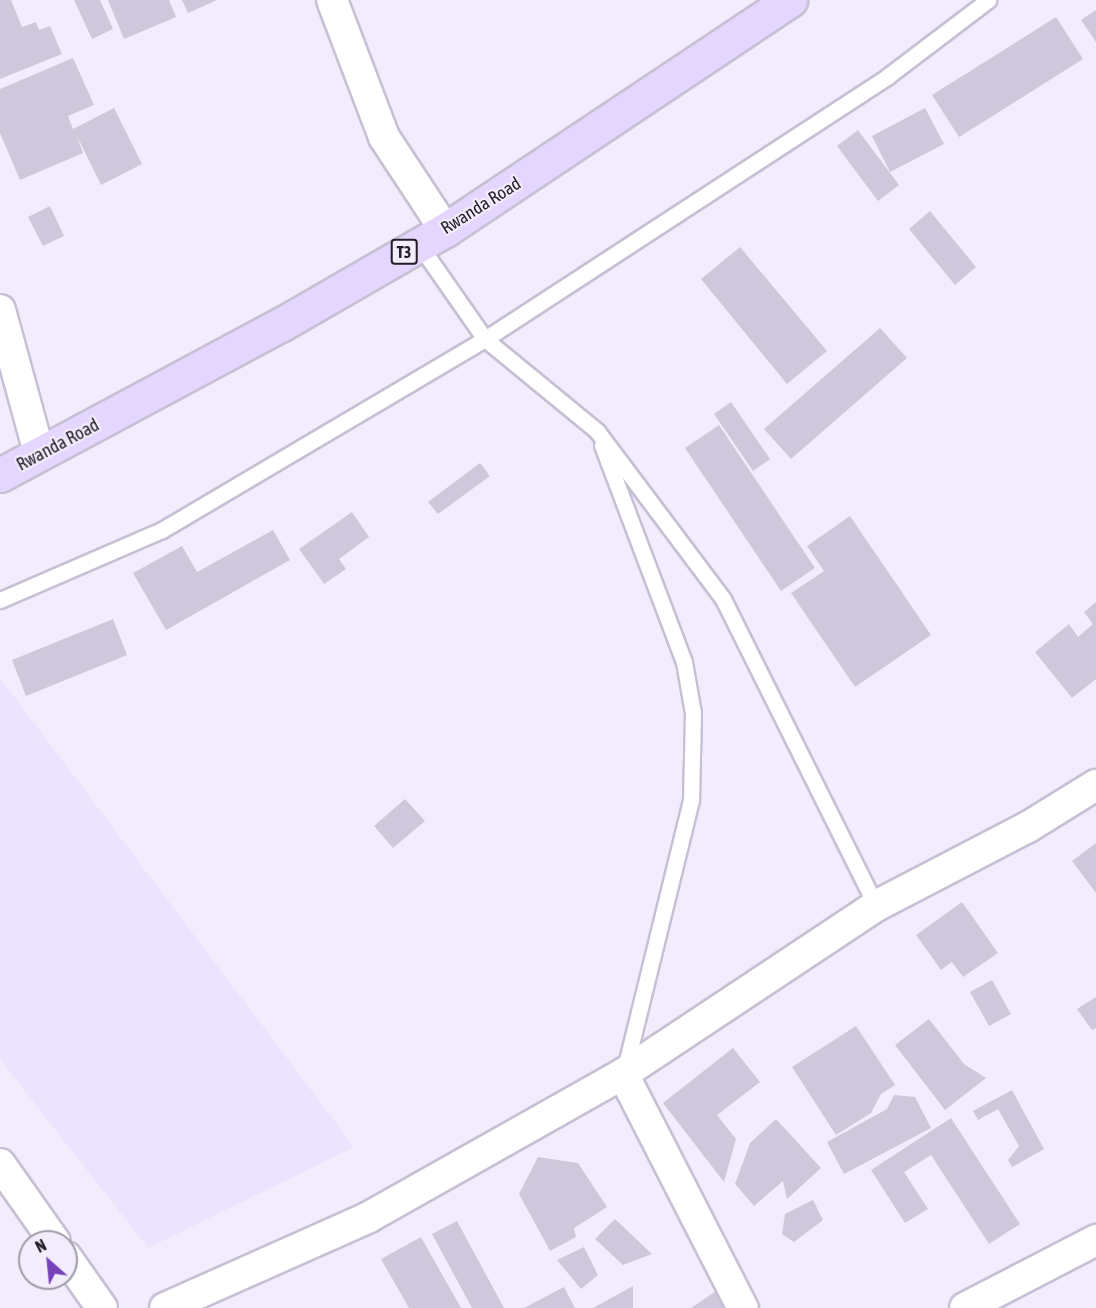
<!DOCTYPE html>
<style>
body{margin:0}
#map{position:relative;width:1096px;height:1308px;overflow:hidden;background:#f2ecfd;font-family:"Asap Condensed",sans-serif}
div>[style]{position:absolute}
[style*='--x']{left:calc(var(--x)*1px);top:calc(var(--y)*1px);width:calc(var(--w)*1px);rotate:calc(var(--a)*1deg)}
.built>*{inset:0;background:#ece3ff}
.building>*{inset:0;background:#cfc8dc}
.roads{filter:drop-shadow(2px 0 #c7c0d4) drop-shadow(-2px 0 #c7c0d4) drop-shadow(0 2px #c7c0d4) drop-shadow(0 -2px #c7c0d4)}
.service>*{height:15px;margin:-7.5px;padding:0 7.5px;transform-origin:7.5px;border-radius:7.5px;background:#fff}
.minor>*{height:30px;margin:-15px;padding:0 15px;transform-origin:15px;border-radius:15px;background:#fff}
.trunk>*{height:33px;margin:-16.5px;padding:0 16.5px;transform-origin:16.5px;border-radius:16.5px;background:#e4d6ff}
span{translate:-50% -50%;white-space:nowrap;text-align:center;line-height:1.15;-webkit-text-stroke:4.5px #f2ecfd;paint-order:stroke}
.shield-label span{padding:2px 4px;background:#f2ecfd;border:2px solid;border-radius:4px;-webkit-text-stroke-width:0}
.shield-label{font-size:16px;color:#211e26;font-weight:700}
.street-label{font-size:18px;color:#211e26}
.north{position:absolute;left:18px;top:1230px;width:60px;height:60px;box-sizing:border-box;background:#f2ecfd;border:2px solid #9e9aa7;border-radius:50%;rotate:333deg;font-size:16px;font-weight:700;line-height:24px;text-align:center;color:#211e26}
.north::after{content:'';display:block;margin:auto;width:21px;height:27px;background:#7742b9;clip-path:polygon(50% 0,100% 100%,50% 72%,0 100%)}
</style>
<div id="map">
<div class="built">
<i style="clip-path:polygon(0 678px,354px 1147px,148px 1248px,0 1059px)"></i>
</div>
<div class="building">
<i style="clip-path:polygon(0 0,11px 0,22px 27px,36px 22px,39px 30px,50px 26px,62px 54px,0 79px)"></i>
<i style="clip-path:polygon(74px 0,100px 0,113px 29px,92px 39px)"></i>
<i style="clip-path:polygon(108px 0,169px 0,176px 17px,124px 39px)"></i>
<i style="clip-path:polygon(182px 0,217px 0,188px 13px)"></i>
<i style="clip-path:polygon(1096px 10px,1096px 42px,1081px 20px)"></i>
<i style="clip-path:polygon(1056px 17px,1083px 59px,959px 137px,932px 95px)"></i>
<i style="clip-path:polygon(73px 58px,94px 105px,68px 116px,73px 129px,114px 108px,142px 164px,101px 185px,77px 136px,83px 153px,20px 180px,0 133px,0 89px)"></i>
<i style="clip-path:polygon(925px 108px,944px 144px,890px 172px,872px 136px)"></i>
<i style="clip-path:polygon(858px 130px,899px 185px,878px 201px,837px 146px)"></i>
<i style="clip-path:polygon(50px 206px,64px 236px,43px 246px,28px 217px)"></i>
<i style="clip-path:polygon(930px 211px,976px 267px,955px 285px,909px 229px)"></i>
<i style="clip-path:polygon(740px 247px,827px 351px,787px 384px,701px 279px)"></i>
<i style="clip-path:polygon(880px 328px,907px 358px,791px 459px,764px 429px)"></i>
<i style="clip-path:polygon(731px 402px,770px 459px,753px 471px,714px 414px)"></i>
<i style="clip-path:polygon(719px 425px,815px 568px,781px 591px,685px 448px)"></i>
<i style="clip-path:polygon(480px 463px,490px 476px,438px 514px,428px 502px)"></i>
<i style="clip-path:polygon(352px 512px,369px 537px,339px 559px,346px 569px,324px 584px,299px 549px)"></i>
<i style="clip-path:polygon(850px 516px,931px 635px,855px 687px,791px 593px,824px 571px,807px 546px)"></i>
<i style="clip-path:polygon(273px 530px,290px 560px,166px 630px,133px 573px,182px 546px,197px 572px)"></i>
<i style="clip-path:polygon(1096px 602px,1096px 679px,1072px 698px,1035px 652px,1069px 624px,1078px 637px,1093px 624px,1084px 612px)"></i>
<i style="clip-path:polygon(113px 619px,127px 655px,26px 696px,12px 660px)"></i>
<i style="clip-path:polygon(405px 799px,425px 821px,393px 848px,374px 826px)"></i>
<i style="clip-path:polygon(1096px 843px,1096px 893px,1072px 861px)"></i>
<i style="clip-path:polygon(962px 902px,998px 953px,963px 977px,952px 962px,941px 970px,916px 935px)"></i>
<i style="clip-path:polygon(992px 980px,1011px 1014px,989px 1026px,970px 992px)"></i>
<i style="clip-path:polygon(1096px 997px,1096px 1028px,1092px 1030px,1077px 1009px)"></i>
<i style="clip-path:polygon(929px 1019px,964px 1064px,986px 1078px,945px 1110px,895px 1045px)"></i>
<i style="clip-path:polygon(856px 1026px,895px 1085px,881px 1094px,871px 1113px,836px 1135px,792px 1067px)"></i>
<i style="clip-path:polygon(733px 1048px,760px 1082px,717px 1115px,736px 1139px,724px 1182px,663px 1103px)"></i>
<i style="clip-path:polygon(1012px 1090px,1044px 1149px,1012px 1167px,1008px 1160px,1019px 1146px,998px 1109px,978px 1120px,973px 1111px)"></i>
<i style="clip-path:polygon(894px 1095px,915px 1097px,931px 1128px,844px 1174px,827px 1142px,887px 1109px)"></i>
<i style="clip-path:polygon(951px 1118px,1020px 1224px,989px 1244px,931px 1155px,904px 1172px,928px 1209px,905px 1223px,871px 1170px)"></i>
<i style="clip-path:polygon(776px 1119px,821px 1168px,787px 1199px,783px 1181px,754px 1206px,735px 1184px,750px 1143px)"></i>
<i style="clip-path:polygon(538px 1157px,578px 1163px,607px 1207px,574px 1228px,576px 1237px,550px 1251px,519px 1194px)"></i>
<i style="clip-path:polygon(813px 1200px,823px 1220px,794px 1242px,782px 1234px,785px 1214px)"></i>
<i style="clip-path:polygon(615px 1219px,652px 1254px,623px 1265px,595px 1239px)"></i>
<i style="clip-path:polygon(457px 1221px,504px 1308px,472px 1308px,432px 1234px)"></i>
<i style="clip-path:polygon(421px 1237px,461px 1308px,409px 1308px,381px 1259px)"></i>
<i style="clip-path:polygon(584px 1247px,598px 1275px,581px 1289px,557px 1260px)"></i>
<i style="clip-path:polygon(633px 1286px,633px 1308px,593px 1308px)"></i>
<i style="clip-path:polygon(564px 1287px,575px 1308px,524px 1308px)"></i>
<i style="clip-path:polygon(716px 1291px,728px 1308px,691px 1308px)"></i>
</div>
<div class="roads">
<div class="service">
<i style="--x:418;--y:243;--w:117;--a:55.1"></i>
<i style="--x:485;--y:339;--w:145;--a:39.4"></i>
<i style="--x:597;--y:431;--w:210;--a:53.1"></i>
<i style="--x:723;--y:599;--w:343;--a:63.5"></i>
<i style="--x:602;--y:445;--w:232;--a:69.3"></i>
<i style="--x:684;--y:662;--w:52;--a:80"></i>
<i style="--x:693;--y:713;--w:87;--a:91.3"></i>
<i style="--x:691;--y:800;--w:280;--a:103.8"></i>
<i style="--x:0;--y:600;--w:176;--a:-23.4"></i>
<i style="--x:162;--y:530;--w:375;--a:-30.6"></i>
<i style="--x:485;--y:339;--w:481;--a:-33.1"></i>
<i style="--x:888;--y:76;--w:126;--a:-37.2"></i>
</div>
<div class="minor">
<i style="--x:332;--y:0;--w:147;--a:69.2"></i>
<i style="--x:384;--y:137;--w:111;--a:56.7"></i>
<i style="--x:0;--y:310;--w:151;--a:74.7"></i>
<i style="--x:623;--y:1074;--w:263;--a:62.9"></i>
<i style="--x:0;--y:1164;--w:95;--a:54.8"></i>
<i style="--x:66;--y:1257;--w:62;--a:54.8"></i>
<i style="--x:165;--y:1308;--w:223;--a:-24"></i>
<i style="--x:369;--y:1217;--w:291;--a:-29.4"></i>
<i style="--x:623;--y:1074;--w:304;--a:-33.6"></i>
<i style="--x:876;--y:906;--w:171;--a:-27.5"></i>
<i style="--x:1028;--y:827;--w:80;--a:-31.7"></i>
<i style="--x:965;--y:1308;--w:148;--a:-27.4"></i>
</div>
<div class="trunk">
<i style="--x:0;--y:475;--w:320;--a:-28.2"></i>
<i style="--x:282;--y:324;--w:188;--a:-30"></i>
<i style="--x:445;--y:230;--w:415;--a:-33.7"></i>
</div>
</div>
<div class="shield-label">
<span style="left:404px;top:252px">T3</span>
</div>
<div class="street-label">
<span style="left:481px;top:206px;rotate:-32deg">Rwanda Road</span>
<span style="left:58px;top:445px;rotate:-28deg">Rwanda Road</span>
</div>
<div class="north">N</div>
</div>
